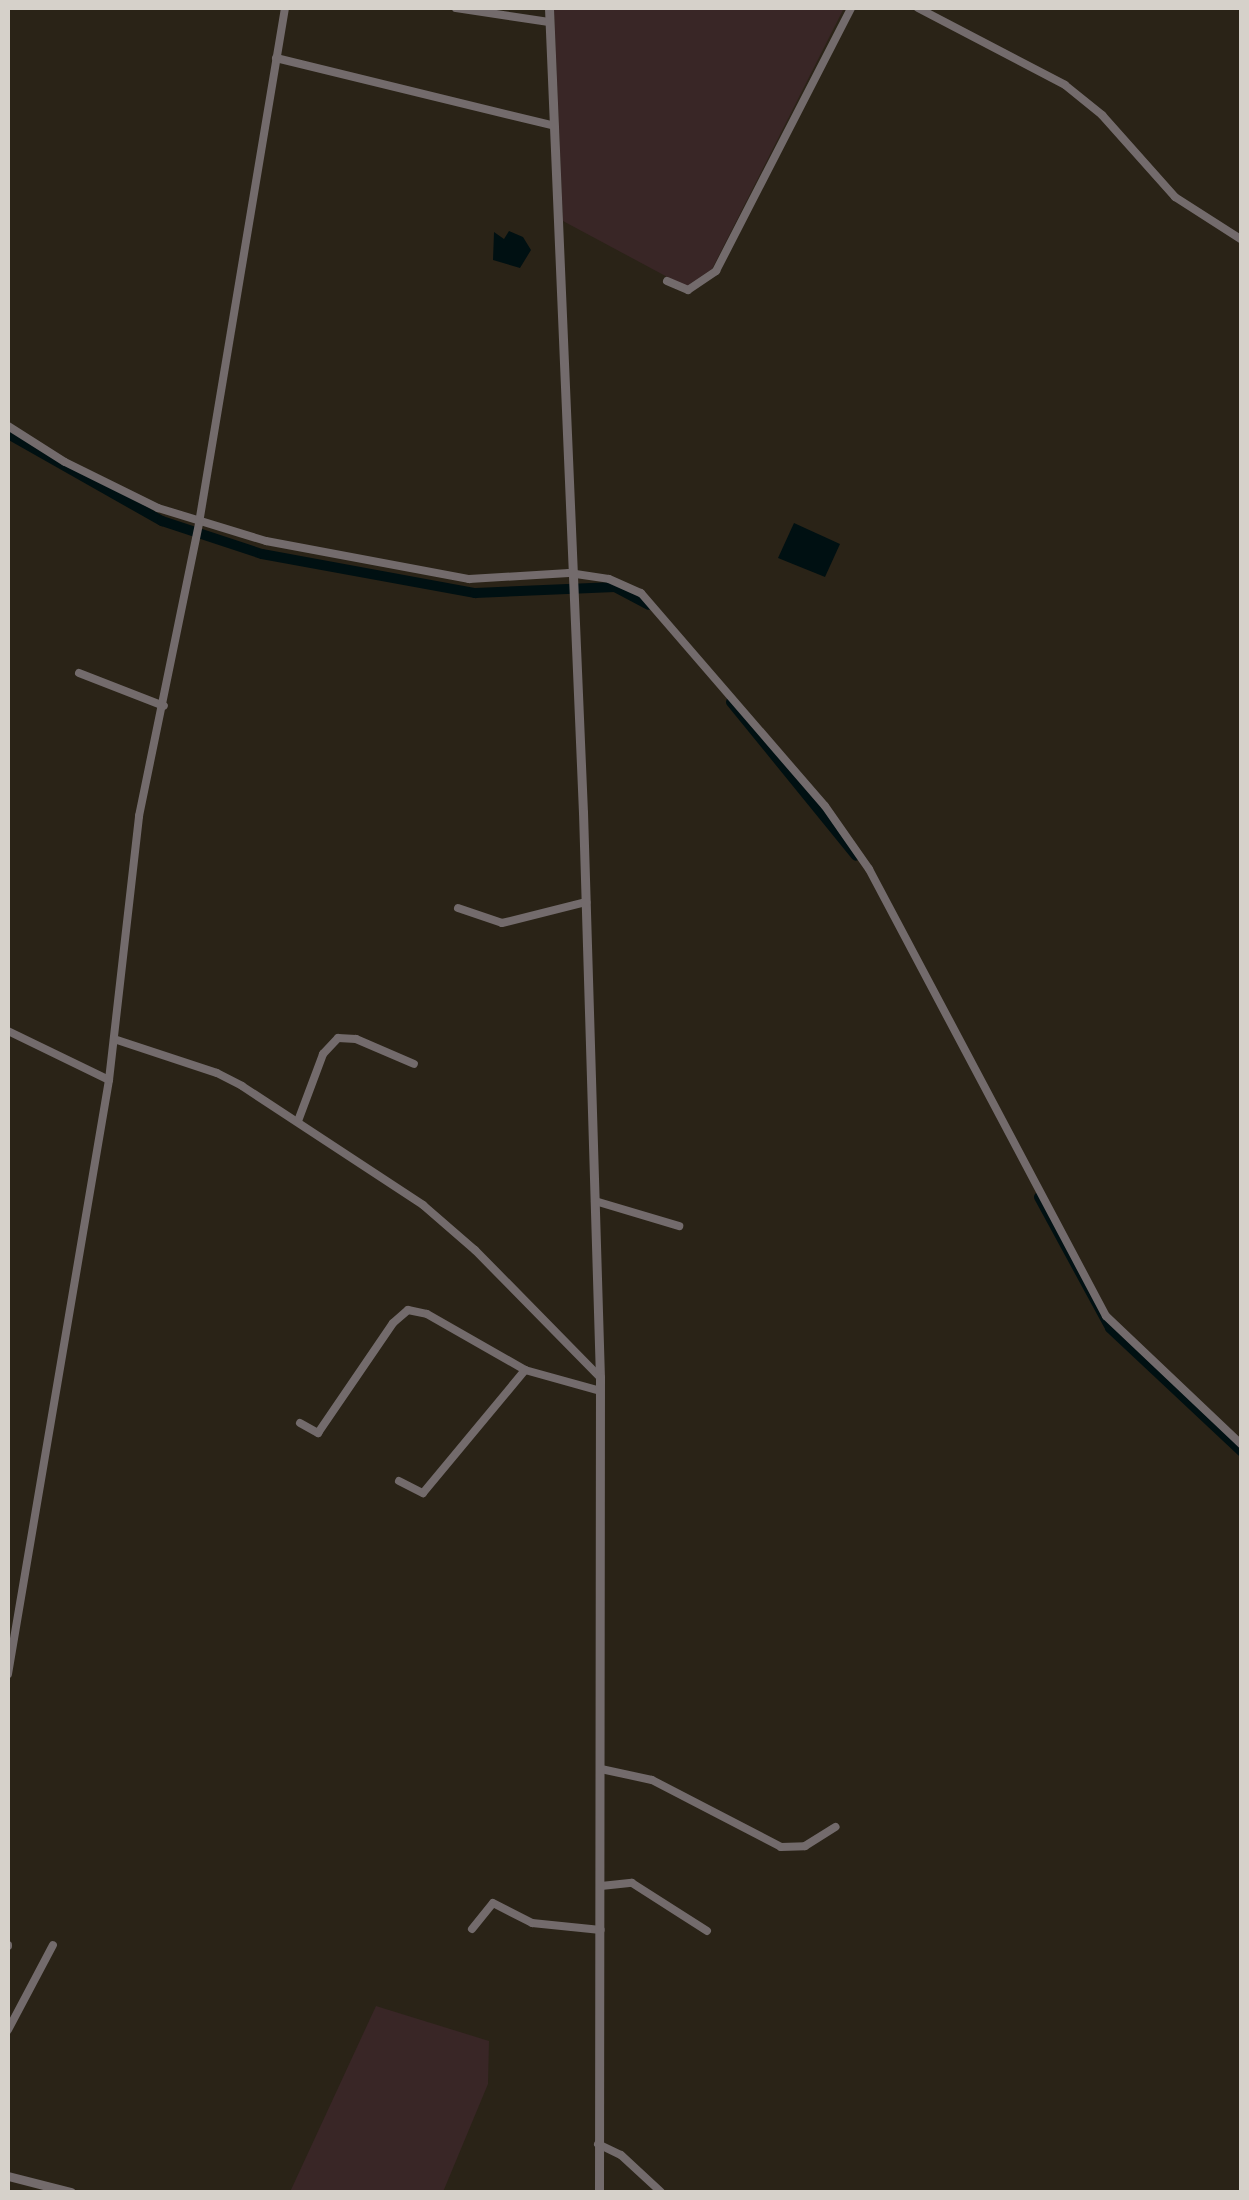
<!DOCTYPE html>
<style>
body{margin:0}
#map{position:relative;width:1249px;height:2200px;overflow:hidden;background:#2a2317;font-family:"Fira Sans Condensed",sans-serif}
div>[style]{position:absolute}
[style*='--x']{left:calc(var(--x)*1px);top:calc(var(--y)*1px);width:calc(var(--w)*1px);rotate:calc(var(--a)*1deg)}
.education>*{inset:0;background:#392626}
.water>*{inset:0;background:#001012}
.canal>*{height:10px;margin:-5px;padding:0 5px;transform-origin:5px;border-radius:5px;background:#001012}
.minor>*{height:8px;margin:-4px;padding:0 4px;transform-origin:4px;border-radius:4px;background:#736b6c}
.tertiary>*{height:9px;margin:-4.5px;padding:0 4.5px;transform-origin:4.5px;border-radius:4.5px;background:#736b6c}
span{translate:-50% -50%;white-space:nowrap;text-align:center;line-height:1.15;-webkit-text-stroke:8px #211a0e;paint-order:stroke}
.frame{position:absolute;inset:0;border:10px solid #d6d1ca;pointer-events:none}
</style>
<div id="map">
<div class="education">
<i style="clip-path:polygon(554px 8px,844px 8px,712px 269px,686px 287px,563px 221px)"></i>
<i style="clip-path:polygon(376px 2006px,489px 2041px,488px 2084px,443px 2192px,290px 2192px)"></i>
</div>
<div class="water">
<i style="clip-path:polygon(509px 231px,523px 237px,531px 250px,520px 268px,493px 260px,494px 232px,504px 239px)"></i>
<i style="clip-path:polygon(794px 523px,840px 544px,825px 577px,778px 558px)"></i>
</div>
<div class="canal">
<i style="--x:8;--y:434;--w:177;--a:29.5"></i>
<i style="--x:162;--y:521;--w:105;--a:18.3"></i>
<i style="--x:262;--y:554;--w:217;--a:10.4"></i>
<i style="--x:475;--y:593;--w:140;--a:-2.5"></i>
<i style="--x:615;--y:587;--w:38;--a:28"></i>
<i style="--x:731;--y:702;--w:198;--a:50.9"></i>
<i style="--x:1039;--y:1197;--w:149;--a:61.5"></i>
<i style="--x:1110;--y:1328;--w:181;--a:43.2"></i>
</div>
<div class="minor">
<i style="--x:456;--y:8;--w:94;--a:8.6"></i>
<i style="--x:918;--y:8;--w:166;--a:27.6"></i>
<i style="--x:1065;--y:85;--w:48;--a:39"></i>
<i style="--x:1102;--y:115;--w:110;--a:48.3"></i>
<i style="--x:1175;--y:197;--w:80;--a:32.7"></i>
<i style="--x:276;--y:58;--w:286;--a:13.7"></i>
<i style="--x:667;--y:281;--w:23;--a:23"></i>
<i style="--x:688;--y:290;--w:34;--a:-34"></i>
<i style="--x:716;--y:271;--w:296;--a:-62.8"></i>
<i style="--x:8;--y:426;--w:67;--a:32.3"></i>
<i style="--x:65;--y:462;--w:104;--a:26.3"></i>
<i style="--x:158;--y:508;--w:113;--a:17"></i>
<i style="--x:266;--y:541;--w:207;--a:10.6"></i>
<i style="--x:469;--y:579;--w:100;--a:-3.4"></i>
<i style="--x:569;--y:573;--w:40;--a:8.5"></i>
<i style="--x:609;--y:579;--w:35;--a:24"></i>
<i style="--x:641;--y:593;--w:281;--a:49.2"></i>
<i style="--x:825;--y:806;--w:77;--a:55.1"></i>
<i style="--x:869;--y:869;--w:506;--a:62.07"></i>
<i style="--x:1106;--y:1316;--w:187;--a:43.5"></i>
<i style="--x:79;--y:673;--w:91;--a:21.2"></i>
<i style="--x:458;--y:908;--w:46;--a:18.8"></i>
<i style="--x:502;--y:923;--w:87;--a:-14"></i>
<i style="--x:8;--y:1031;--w:112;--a:25.9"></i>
<i style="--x:114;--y:1039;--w:108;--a:18.3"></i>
<i style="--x:217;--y:1073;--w:28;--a:27"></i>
<i style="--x:242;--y:1086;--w:217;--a:33.3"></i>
<i style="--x:423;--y:1205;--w:69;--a:40.9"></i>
<i style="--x:475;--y:1250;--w:178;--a:45.5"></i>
<i style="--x:298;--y:1121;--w:72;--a:-69.5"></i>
<i style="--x:323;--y:1054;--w:22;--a:-47"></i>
<i style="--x:338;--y:1038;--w:18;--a:3"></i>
<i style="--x:356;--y:1039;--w:63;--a:23.3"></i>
<i style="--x:595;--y:1201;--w:88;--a:16.6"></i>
<i style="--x:300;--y:1423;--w:21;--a:29"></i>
<i style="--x:318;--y:1433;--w:133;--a:-55.7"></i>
<i style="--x:393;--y:1323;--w:20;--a:-41"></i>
<i style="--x:408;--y:1310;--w:19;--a:12"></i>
<i style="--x:427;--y:1314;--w:113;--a:29.7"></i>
<i style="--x:399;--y:1481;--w:27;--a:27"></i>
<i style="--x:423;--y:1493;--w:160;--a:-50.3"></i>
<i style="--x:525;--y:1370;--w:78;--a:15.6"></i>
<i style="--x:8;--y:1674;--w:603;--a:-80.35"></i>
<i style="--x:109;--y:1080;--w:266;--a:-83.5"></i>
<i style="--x:139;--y:816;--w:299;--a:-78.4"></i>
<i style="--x:199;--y:523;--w:522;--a:-80.52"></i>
<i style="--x:601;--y:1769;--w:52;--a:12.2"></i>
<i style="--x:652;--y:1780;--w:145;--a:27.4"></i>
<i style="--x:781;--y:1847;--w:24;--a:-2"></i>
<i style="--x:805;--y:1846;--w:36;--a:-32"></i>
<i style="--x:601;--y:1886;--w:31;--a:-6"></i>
<i style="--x:632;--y:1883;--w:89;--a:32.6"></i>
<i style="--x:472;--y:1929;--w:33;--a:-51"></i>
<i style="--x:493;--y:1903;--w:44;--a:27.1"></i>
<i style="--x:532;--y:1923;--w:69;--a:5.8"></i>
<i style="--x:8;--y:1946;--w:1;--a:-90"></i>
<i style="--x:8;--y:2030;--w:96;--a:-62.1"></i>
<i style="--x:598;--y:2144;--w:25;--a:26"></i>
<i style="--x:621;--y:2155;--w:54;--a:42.8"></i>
</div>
<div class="tertiary">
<i style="--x:549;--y:8;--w:805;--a:87.58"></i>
<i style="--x:583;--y:812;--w:565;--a:88.28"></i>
<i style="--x:600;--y:1377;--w:815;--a:90.07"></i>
<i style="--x:8;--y:2176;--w:65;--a:14.3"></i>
</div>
<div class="frame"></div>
</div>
